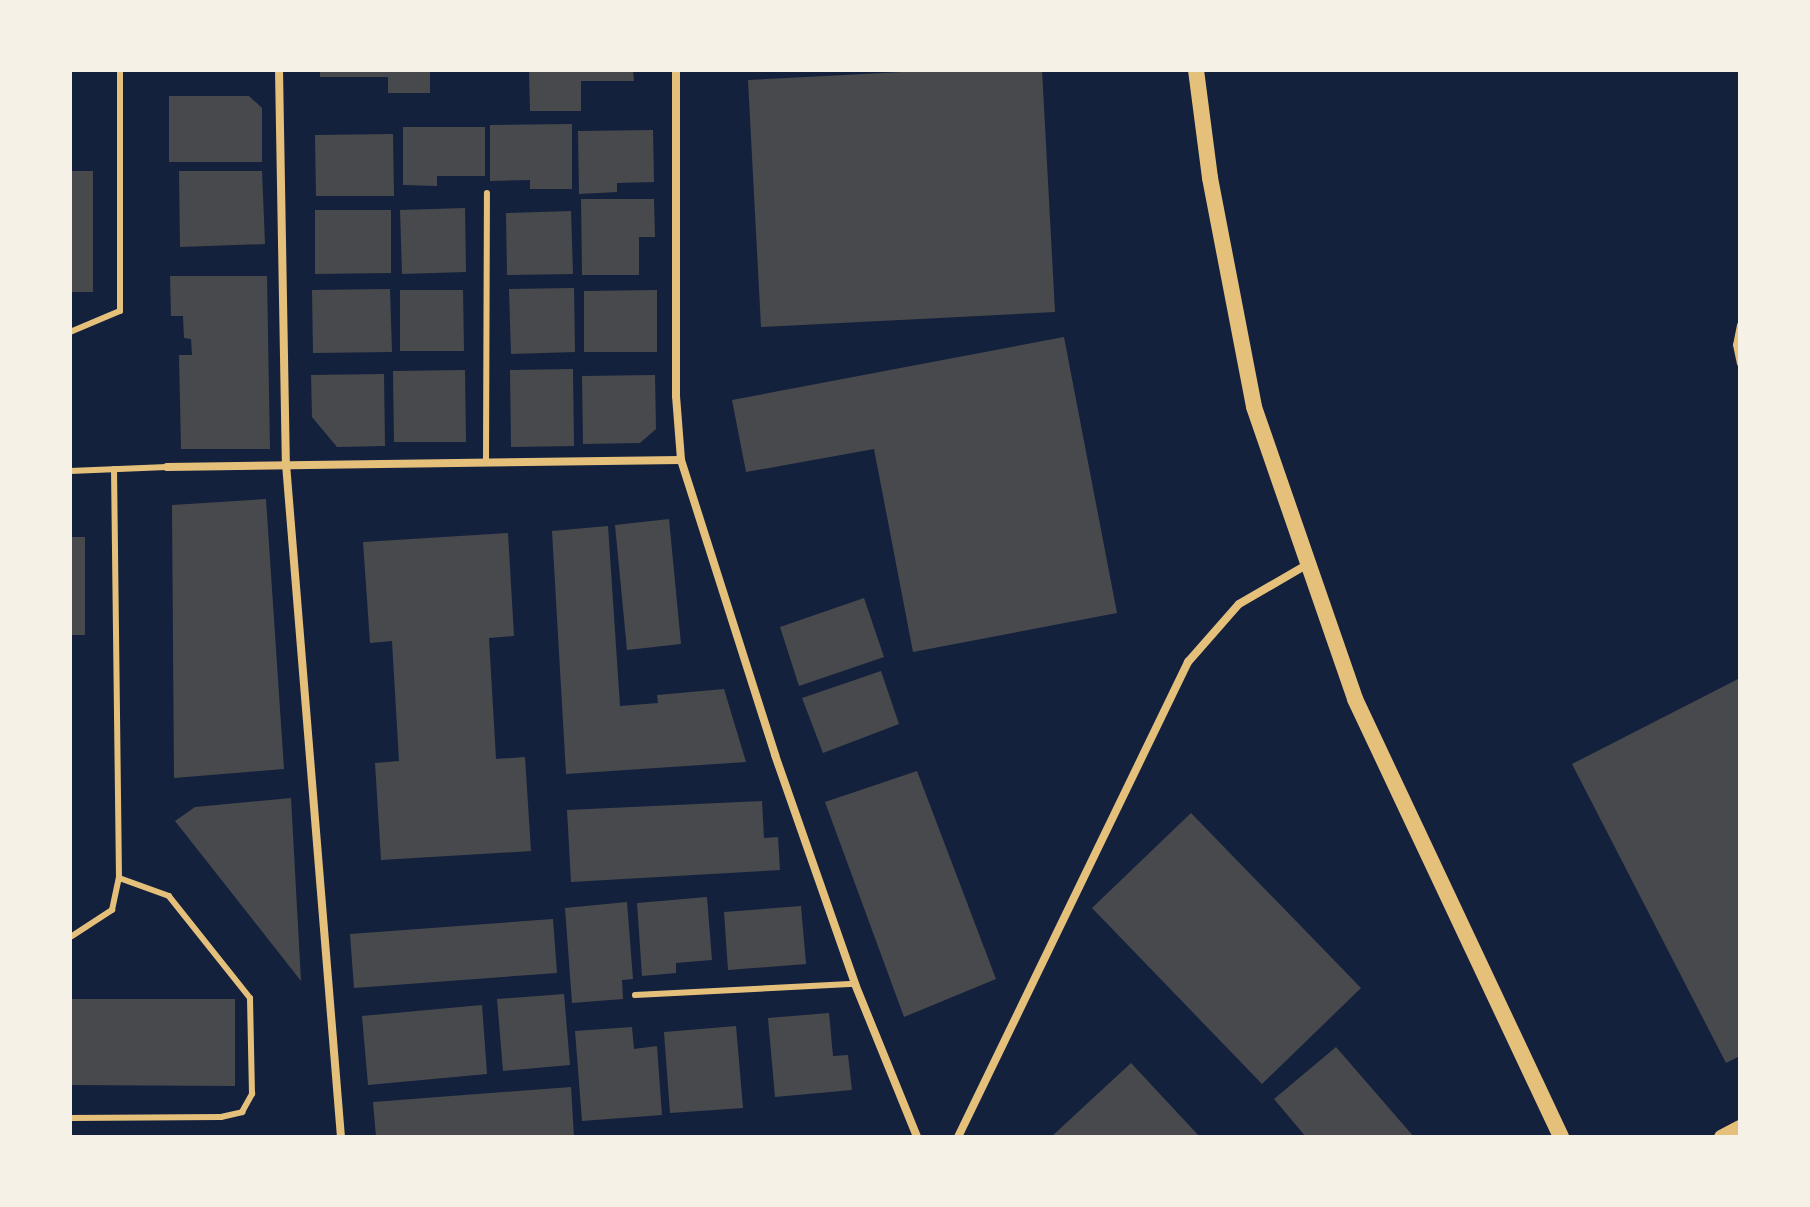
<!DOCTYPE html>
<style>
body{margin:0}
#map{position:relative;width:1810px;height:1207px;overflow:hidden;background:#14213d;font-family:"Alegreya Sans",sans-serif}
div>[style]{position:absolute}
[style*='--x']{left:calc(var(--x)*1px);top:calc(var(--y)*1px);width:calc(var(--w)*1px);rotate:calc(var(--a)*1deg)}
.building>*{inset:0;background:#48494c}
.service>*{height:6px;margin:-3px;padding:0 3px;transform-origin:3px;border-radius:3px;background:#e5c07b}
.minor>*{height:8px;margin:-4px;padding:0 4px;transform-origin:4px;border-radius:4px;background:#e5c07b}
.tertiary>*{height:14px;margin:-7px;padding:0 7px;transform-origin:7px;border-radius:7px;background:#e5c07b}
.secondary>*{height:16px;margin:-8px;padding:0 8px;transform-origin:8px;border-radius:8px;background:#e5c07b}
span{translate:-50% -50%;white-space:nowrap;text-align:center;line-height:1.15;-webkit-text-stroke:7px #f6f1e7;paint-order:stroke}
.frame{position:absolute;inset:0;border:72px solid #f6f1e7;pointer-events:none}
</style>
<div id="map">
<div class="building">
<i style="clip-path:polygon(320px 70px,430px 70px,430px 93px,388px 93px,388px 77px,320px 77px)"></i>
<i style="clip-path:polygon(529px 70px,633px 70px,634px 81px,581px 81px,581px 111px,530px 111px)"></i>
<i style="clip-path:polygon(941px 70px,1042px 70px,1055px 312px,761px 327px,748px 80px)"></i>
<i style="clip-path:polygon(169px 96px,249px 96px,262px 108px,262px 162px,169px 162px)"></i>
<i style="clip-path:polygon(572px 124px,572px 189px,530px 189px,530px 180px,490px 181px,490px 125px)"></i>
<i style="clip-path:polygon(403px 127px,485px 127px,485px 176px,437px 176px,437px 186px,403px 185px)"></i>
<i style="clip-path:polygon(653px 130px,654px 182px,617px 183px,617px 192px,579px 194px,578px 131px)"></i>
<i style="clip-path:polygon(393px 134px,394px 196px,316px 196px,315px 135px)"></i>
<i style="clip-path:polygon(70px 171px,93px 171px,93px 292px,70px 292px)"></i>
<i style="clip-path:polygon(179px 171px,262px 171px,265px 244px,180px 247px)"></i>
<i style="clip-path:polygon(581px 199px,654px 199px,655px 237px,639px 237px,639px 275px,582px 275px)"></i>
<i style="clip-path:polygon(465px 208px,466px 272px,402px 274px,400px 210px)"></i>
<i style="clip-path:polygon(315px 210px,391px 210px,391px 273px,315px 274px)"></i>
<i style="clip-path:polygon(571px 211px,573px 274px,507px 275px,506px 213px)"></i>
<i style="clip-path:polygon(170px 276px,267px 276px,270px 449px,181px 449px,179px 355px,192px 355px,191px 339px,184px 338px,183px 316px,171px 316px)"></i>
<i style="clip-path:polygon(574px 288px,575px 352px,511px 354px,509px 289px)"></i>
<i style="clip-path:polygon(390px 289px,392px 352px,313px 353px,312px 290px)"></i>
<i style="clip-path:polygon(400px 290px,463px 290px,464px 351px,400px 351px)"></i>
<i style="clip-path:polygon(657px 290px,657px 352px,584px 352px,584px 291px)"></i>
<i style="clip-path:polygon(1064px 337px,1117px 613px,913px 652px,874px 449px,746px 472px,732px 400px)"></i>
<i style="clip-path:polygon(573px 369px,574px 446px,511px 447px,510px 370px)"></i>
<i style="clip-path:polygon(465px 370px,466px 442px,394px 442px,393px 371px)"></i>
<i style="clip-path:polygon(384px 374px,385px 446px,337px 447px,312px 417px,311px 375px)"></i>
<i style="clip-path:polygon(655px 375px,656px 429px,640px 443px,583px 444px,582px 376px)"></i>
<i style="clip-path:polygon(266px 499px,284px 769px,174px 778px,172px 505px)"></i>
<i style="clip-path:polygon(669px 519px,681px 644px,627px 650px,615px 525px)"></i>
<i style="clip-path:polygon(608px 526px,620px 706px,658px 703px,657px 695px,724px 689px,746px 762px,566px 774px,552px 531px)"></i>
<i style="clip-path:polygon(508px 533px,514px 636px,489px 638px,496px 759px,525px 757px,531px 851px,381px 860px,375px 763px,399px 761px,392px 641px,370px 643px,363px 542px)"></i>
<i style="clip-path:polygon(70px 537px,85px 537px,85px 635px,70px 635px)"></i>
<i style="clip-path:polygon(864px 598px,884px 657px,799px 686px,780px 627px)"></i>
<i style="clip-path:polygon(881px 671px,899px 724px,823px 753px,802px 698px)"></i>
<i style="clip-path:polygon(1740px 678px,1740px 1056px,1726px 1063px,1572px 764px)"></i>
<i style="clip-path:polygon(917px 771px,996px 979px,904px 1017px,825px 802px)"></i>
<i style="clip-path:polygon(291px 798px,301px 981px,175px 821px,195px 807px)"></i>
<i style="clip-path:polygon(762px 801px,764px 838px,778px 837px,780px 870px,571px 882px,567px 810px)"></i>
<i style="clip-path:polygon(1191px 813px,1361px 988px,1262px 1084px,1092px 908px)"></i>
<i style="clip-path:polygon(707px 897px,712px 960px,676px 963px,676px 973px,642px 976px,637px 903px)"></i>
<i style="clip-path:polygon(627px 902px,633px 979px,622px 980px,623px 999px,572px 1003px,565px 908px)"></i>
<i style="clip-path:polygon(801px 906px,806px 964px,728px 970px,724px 912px)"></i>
<i style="clip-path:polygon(553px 919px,557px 973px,354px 988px,350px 934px)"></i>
<i style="clip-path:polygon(564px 994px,570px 1065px,503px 1071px,497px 999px)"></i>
<i style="clip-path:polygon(70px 999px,235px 999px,235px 1086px,70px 1085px)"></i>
<i style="clip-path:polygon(482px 1005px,487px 1074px,368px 1085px,362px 1016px)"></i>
<i style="clip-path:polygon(829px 1013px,833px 1056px,848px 1055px,852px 1090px,775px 1097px,768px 1018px)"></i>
<i style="clip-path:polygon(736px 1026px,743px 1108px,670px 1113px,664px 1032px)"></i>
<i style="clip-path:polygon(632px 1027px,634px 1049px,657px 1046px,662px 1115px,582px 1121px,575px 1031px)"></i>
<i style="clip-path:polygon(1336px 1047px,1414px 1137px,1306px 1137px,1274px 1099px)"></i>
<i style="clip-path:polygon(1131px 1063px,1200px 1137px,1051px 1137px)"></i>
<i style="clip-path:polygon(571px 1087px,574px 1137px,376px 1137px,373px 1102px)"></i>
</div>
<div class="service">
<i style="--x:1740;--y:325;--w:20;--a:101"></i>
<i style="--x:1736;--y:345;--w:19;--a:78"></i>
<i style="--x:70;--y:332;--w:54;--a:-22.8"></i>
<i style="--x:120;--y:311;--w:241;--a:-90"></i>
<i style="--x:486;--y:462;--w:269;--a:-89.8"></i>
<i style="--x:70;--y:471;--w:97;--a:-2.4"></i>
<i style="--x:72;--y:936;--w:48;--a:-33"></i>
<i style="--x:112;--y:910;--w:33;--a:-78"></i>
<i style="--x:635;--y:995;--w:220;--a:-2.9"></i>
<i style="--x:70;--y:1118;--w:151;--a:-0.4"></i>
<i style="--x:221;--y:1117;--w:22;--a:-13"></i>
<i style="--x:242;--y:1112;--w:21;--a:-61"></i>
<i style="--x:252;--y:1094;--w:96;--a:-91.2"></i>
<i style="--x:250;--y:998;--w:130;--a:-128.5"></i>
<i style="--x:169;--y:896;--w:53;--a:-160.2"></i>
<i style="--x:119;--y:878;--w:409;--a:-90.7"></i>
</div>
<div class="minor">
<i style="--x:279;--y:70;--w:394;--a:89"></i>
<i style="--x:286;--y:464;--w:675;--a:85.33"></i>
<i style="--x:676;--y:70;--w:326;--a:90"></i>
<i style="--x:676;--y:396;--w:64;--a:85.5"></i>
<i style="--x:681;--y:460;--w:310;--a:72.3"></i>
<i style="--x:775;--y:755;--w:243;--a:70.7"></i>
<i style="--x:855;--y:984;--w:165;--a:67.9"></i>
<i style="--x:167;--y:467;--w:514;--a:-0.78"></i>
<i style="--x:958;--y:1137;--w:528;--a:-64.16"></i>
<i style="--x:1188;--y:662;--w:77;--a:-48.7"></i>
<i style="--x:1239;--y:604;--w:80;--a:-30.1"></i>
</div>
<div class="tertiary">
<i style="--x:1721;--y:1137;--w:21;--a:-28"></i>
</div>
<div class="secondary">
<i style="--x:1196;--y:70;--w:109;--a:82.6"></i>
<i style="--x:1210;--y:178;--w:233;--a:79.1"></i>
<i style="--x:1254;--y:407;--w:309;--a:70.9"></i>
<i style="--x:1355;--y:699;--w:484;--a:64.8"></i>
</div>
<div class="frame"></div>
</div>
